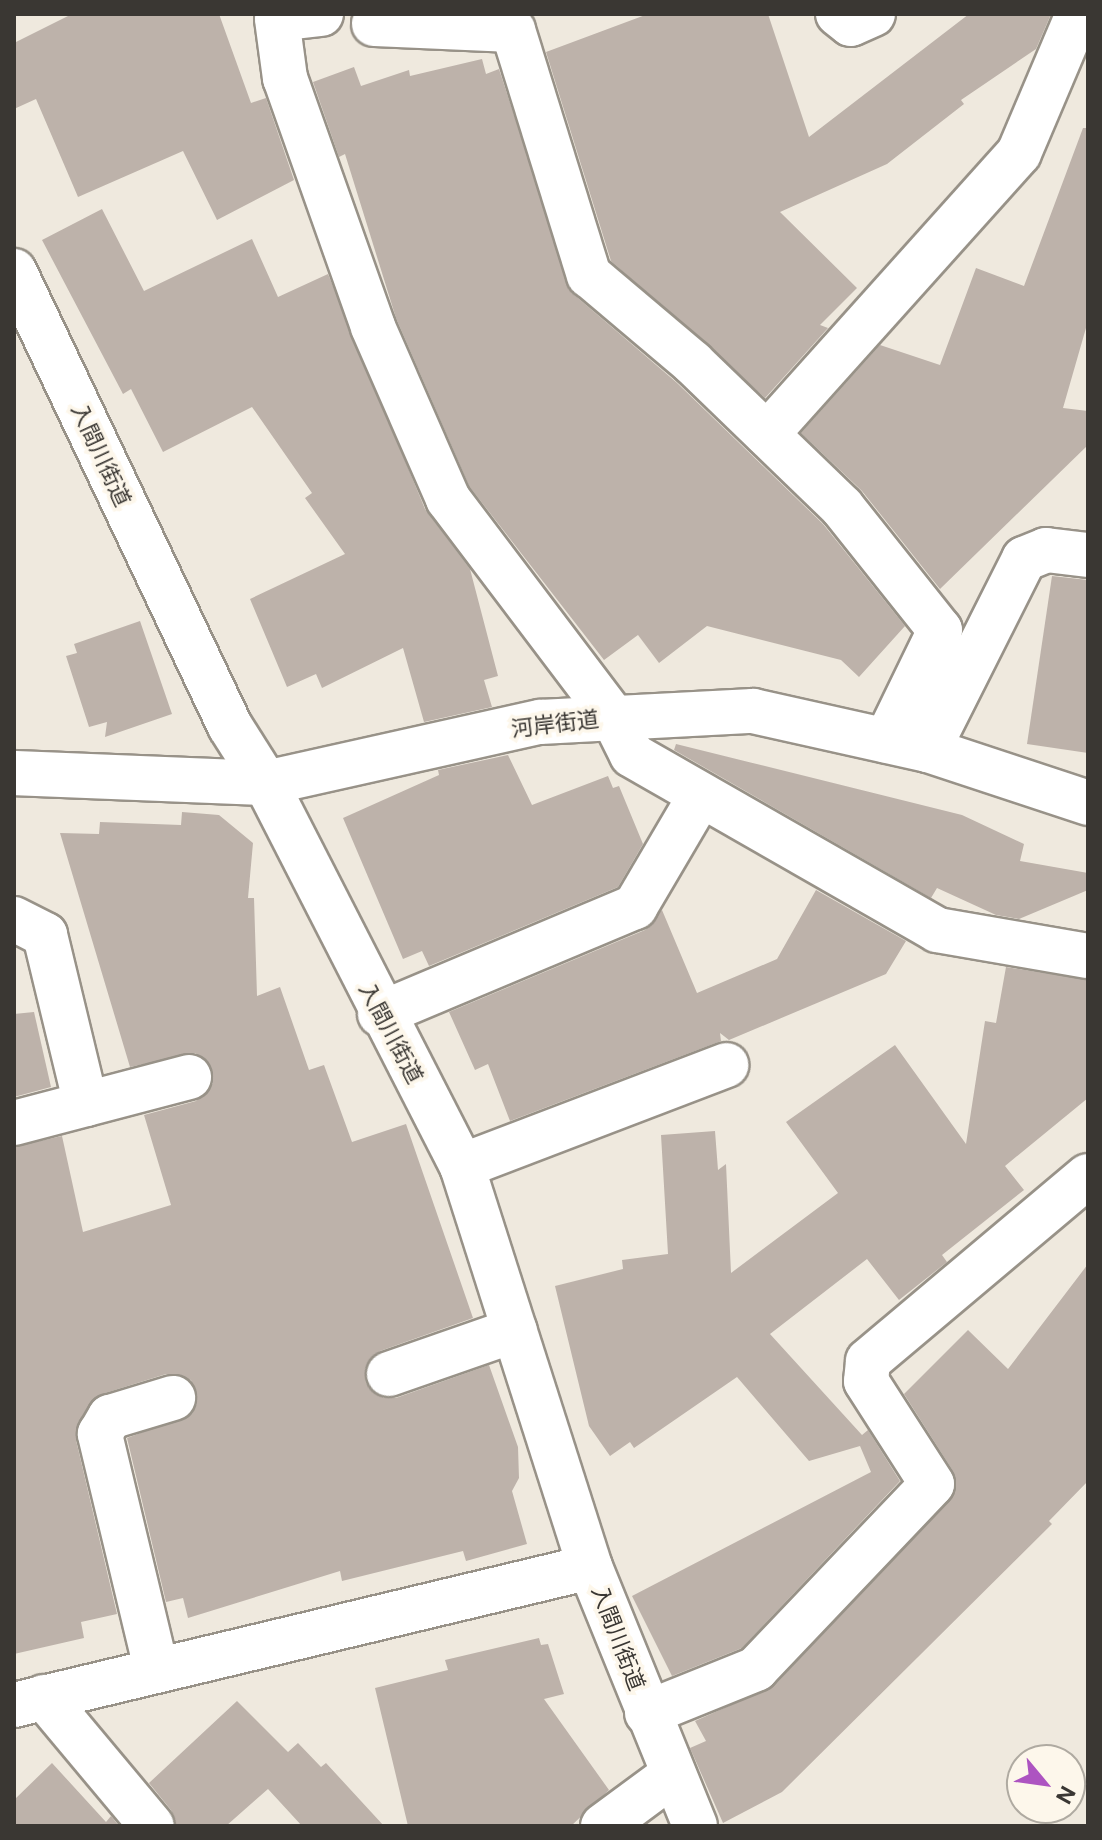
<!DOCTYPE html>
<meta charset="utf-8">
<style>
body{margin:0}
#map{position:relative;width:1102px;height:1840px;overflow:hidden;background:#efe9de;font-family:"DM Sans","Noto Sans JP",sans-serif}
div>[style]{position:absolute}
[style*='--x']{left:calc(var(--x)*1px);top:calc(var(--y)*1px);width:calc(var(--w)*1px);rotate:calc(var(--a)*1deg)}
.building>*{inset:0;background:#bdb2aa}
.roads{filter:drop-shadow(2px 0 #989288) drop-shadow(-2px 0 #989288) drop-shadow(0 2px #989288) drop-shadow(0 -2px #989288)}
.minor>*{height:44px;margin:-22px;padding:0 22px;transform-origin:22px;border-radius:22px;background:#fff}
span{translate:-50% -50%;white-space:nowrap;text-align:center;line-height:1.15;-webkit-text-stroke:7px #fdf7eb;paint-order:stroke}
.street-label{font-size:22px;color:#3a3733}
.frame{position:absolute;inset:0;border:16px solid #3a3733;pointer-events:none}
.north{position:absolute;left:1006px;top:1744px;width:80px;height:80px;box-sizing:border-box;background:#fdf7eb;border:2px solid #afaaa1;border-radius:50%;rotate:119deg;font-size:22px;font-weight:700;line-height:32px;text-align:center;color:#3a3733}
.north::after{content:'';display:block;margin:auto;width:28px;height:36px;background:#ad54c1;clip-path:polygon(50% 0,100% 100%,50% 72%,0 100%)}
</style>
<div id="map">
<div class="building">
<i style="clip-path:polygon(72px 14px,219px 14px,251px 103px,266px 98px,294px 180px,217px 220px,183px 151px,78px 197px,36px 99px,14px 109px,14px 43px)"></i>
<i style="clip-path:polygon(648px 14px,768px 14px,809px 137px,969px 14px,1051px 14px,1036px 49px,961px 100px,964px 104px,887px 164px,780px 212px,857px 288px,820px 325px,828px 328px,765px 398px,611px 261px,546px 52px)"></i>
<i style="clip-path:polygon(482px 59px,486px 74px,499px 69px,572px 293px,676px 382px,823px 524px,905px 626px,859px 677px,841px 660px,707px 626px,659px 663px,638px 635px,604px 660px,469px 486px,396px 318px,345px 154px,339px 157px,313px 82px,354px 67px,361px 86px,409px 70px,410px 76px)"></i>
<i style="clip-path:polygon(1083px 128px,1088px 128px,1088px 321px,1063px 408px,1088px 411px,1088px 445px,940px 589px,862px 491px,801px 433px,880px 345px,940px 365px,976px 268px,1024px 286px)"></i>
<i style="clip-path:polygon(102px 209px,144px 291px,252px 239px,278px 297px,328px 274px,425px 509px,470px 569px,498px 676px,484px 680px,492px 707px,424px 722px,403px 648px,322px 688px,316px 674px,287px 687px,250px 599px,345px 554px,305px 498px,312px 493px,252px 407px,163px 452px,131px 389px,123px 394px,42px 240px)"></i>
<i style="clip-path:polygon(1052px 576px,1088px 580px,1088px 753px,1027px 744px)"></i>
<i style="clip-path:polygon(140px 621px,172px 714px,105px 737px,107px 722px,89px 727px,66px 656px,77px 653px,74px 644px)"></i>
<i style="clip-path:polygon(676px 744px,962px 815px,1024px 844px,1020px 861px,1088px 873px,1088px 890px,1019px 919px,996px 915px,937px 888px,931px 898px,674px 750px)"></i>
<i style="clip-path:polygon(508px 755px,532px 805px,608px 776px,613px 788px,619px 786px,643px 844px,618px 887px,429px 966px,422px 951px,403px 959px,343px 818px,439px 775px,438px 770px)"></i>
<i style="clip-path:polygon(182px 812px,219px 815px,253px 843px,248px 898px,254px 898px,257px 996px,280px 987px,309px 1070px,324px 1065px,352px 1142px,406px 1124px,473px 1318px,380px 1351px,365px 1369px,366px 1383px,384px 1398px,396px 1398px,489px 1365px,518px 1447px,519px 1478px,512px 1491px,527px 1544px,466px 1561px,463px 1551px,342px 1581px,340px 1571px,188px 1618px,183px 1598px,166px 1602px,127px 1438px,192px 1414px,197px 1403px,191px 1380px,166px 1374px,102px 1394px,78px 1422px,76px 1440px,117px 1614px,81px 1622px,84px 1638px,14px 1654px,14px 1147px,62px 1136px,83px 1232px,171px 1205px,144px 1115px,196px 1101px,213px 1083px,207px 1060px,195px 1053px,130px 1067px,60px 833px,99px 834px,100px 822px,181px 825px)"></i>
<i style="clip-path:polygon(816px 890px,906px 941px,886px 974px,729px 1040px,720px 1033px,721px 1041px,510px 1121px,488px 1064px,475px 1070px,449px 1012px,645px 930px,662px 910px,697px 993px,777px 959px)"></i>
<i style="clip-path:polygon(1006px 967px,1088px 980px,1088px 1098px,1005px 1166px,1024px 1190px,942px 1255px,947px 1262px,899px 1300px,867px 1259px,770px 1334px,862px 1435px,868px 1430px,900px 1481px,742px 1648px,672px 1676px,632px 1596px,871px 1472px,860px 1446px,809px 1461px,737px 1377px,634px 1448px,630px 1442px,610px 1456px,589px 1426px,555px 1286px,623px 1269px,622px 1260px,668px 1254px,661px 1135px,715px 1131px,718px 1170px,726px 1164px,731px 1273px,838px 1193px,786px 1122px,895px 1045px,966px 1144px,985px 1021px,996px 1023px)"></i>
<i style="clip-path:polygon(34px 1012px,51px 1087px,14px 1097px,14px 1014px)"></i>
<i style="clip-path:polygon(1088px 1264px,1088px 1481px,1049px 1521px,1052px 1524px,782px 1792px,723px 1823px,690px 1748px,706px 1741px,695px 1721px,774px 1686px,955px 1492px,953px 1471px,904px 1394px,968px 1330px,1008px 1369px)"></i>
<i style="clip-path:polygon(539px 1638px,541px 1645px,548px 1644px,564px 1694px,544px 1699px,609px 1790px,571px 1826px,408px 1826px,375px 1688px,448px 1670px,445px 1660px)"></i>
<i style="clip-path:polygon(237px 1701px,288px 1752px,298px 1743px,321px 1767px,326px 1763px,384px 1826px,302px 1826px,268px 1789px,226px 1826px,176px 1826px,171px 1810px,149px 1783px)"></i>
<i style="clip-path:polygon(52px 1763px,106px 1822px,111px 1816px,119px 1826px,14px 1826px,14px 1800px)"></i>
</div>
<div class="roads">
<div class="minor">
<i style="--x:321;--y:14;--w:44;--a:173.5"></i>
<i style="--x:277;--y:19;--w:60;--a:82.3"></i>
<i style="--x:285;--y:78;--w:264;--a:70.5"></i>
<i style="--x:373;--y:327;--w:188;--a:66.4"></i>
<i style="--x:448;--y:499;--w:273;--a:52.9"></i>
<i style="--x:613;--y:717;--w:42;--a:63.4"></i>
<i style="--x:632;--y:755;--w:352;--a:29.8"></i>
<i style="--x:937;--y:930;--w:153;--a:9.8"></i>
<i style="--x:838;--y:14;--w:16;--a:38"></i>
<i style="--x:851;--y:24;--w:24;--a:-24"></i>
<i style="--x:374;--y:24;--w:139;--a:2.5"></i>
<i style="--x:513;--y:30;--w:257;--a:72.8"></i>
<i style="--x:589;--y:275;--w:136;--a:40.2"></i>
<i style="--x:693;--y:363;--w:207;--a:44"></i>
<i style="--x:842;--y:507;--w:157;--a:51.5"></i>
<i style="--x:940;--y:630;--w:123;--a:115.9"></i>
<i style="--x:14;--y:271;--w:504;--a:64.61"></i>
<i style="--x:230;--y:726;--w:67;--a:57.7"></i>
<i style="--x:266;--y:783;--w:430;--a:62.9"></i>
<i style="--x:462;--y:1166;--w:421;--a:72.3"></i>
<i style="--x:590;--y:1567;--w:279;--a:67.9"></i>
<i style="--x:767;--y:434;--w:377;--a:-48.1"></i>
<i style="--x:1019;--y:153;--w:151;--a:-67"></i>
<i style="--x:928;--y:750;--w:214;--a:-63.3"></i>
<i style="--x:1024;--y:559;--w:24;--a:-22"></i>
<i style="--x:1046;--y:550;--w:42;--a:6.8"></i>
<i style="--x:14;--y:773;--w:252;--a:2.3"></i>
<i style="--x:266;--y:783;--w:281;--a:-12.6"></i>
<i style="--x:540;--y:722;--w:213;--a:-3"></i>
<i style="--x:753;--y:711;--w:179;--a:12.6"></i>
<i style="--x:928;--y:750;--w:169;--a:18.3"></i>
<i style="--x:14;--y:919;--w:35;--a:27"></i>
<i style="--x:45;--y:935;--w:174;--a:76.4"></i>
<i style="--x:380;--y:1014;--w:277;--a:-22.8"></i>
<i style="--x:635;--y:907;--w:129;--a:-59.6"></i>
<i style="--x:14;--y:1123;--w:181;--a:-14.7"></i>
<i style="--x:462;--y:1166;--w:283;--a:-20.9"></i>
<i style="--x:389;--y:1374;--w:133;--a:-19.2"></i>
<i style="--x:156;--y:1668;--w:241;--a:-103.5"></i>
<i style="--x:100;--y:1434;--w:20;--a:-60"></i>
<i style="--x:110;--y:1417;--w:66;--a:-16.8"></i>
<i style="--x:44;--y:1697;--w:168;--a:50.1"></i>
<i style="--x:14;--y:1705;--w:592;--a:-13.47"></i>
<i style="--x:647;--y:1713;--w:118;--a:-22"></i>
<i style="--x:756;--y:1669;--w:255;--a:-46.4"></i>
<i style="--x:932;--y:1484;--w:122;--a:-122.7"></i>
<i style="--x:866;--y:1381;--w:20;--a:-84"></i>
<i style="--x:868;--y:1361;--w:287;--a:-40.1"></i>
<i style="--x:603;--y:1826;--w:86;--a:-36.5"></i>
</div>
</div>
<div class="street-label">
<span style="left:101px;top:455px;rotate:65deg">入間川街道</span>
<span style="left:555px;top:724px;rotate:-7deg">河岸街道</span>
<span style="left:391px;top:1033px;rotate:62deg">入間川街道</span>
<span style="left:618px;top:1638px;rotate:69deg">入間川街道</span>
</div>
<div class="frame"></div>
<div class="north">N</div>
</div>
